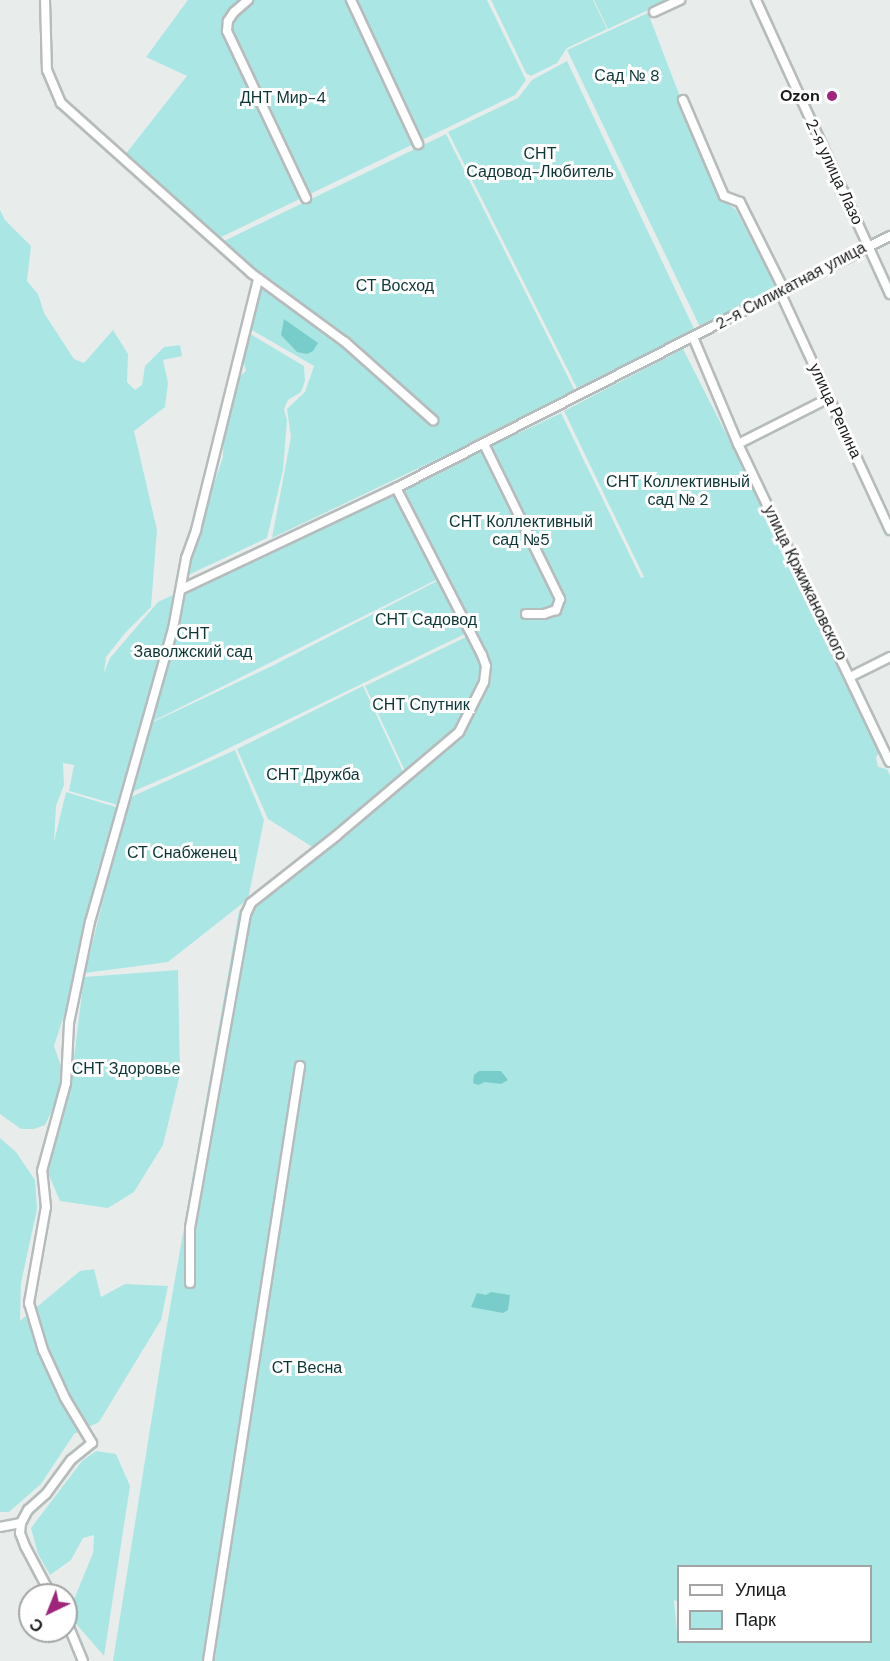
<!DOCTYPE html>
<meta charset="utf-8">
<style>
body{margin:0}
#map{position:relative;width:890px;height:1661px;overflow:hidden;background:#e8edec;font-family:"DM Sans",sans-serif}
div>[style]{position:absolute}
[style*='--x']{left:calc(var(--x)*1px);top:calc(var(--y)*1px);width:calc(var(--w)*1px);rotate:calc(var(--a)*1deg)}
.green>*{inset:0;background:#aae7e4}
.water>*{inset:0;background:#78cdca}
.roads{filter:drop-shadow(2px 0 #b6bcbb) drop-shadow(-2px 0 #b6bcbb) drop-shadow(0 2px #b6bcbb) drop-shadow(0 -2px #b6bcbb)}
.minor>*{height:8px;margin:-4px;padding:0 4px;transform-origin:4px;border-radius:4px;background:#fff}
.dots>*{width:16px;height:16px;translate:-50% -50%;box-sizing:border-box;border:3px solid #fff;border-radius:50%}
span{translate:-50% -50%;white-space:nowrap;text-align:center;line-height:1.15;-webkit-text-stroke:6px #fff;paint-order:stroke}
.park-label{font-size:16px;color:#0c3635}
.poi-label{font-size:16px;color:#1a1c1c;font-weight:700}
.right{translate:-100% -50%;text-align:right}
.street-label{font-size:16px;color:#1a1c1c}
.legend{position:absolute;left:677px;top:1565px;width:195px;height:78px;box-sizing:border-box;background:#fff;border:2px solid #a3a4a4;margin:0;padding:8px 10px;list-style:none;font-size:18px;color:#1a1c1c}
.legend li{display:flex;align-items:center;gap:12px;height:30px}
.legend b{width:30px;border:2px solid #a3a4a4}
.north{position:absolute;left:18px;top:1583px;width:60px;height:60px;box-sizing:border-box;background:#fff;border:2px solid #a3a4a4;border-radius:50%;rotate:223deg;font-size:16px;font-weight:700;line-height:24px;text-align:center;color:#1a1c1c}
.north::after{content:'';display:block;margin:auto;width:21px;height:27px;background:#9f247b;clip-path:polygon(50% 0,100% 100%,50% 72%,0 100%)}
</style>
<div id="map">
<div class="green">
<i style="clip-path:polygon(188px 0,487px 0,526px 80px,515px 95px,217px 239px,124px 156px,187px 76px,146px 57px)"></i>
<i style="clip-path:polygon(491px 0,593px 0,607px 29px,567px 48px,557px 63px,531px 76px,526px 73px)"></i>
<i style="clip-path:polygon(594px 0,669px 0,608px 29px)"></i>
<i style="clip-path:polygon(648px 13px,718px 196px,736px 210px,777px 288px,701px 329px,567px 50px)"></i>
<i style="clip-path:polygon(567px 61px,697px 335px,579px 392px,448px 132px,518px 98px,532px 80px)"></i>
<i style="clip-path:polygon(446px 134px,576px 393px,272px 538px,291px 437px,287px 409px,305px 392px,314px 366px,250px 329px,262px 278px,222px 242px)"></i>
<i style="clip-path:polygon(evenodd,0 210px,5px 220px,31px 246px,27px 281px,38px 294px,44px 313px,74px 359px,84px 363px,113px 330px,128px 354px,127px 382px,135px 390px,142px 385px,145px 366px,164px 347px,180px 345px,182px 356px,163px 360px,168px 383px,165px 407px,134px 431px,157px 530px,151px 607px,126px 632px,106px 657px,104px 673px,110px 658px,158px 602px,395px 491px,440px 578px,145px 725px,122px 805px,131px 797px,235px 750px,264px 820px,248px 899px,168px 962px,85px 973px,111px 868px,99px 865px,66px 1009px,54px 1046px,62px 1069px,57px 1100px,45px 1125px,34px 1129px,21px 1129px,0 1114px,0 210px,63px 763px,74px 765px,69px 791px,121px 806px,119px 808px,66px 792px,54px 842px,56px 806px,64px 785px,63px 763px)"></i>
<i style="clip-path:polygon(242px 329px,304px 366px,305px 381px,301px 392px,288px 400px,284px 409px,287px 420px,283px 470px,267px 538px,186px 576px,187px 565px,223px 457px,224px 401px,232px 383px,246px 371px,242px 357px)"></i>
<i style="clip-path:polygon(evenodd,683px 349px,771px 522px,880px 750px,876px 758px,878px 767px,887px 769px,890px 776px,890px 1661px,113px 1661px,162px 1354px,239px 911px,461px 739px,482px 700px,492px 667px,402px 489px,561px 413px,641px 578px,644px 577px,564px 411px,683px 349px,678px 1566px,870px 1566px,870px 1642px,678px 1642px,674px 1600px,678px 1602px,678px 1566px)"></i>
<i style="clip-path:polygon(441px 579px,469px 632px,194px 765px,132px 792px,151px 723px,272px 666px)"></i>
<i style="clip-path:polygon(470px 635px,483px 666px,473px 701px,456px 730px,406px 773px,365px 686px)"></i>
<i style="clip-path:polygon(363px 686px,404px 774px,314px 848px,268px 819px,237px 749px)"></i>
<i style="clip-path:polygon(178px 970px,180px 1074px,163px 1145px,134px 1192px,108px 1208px,60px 1201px,48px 1173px,71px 1081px,84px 977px)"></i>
<i style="clip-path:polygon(0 1138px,16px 1152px,35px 1180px,37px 1209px,21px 1283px,20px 1321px,80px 1271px,94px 1269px,101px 1297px,125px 1284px,168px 1286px,161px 1320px,99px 1422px,74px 1434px,41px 1484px,9px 1512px,0 1512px)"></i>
<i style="clip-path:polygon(96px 1451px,116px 1454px,130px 1486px,104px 1656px,72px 1619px,70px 1609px,93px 1553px,94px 1535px,83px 1538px,71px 1560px,50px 1575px,38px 1554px,31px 1528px,82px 1461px)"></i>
</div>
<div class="water">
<i style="clip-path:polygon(284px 319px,318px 343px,313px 351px,307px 354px,297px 352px,281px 335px)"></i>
<i style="clip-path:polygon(479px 1071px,501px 1071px,508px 1080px,501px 1084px,485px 1082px,478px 1085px,473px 1083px,474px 1075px)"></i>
<i style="clip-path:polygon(491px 1292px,510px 1295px,508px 1310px,503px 1313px,471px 1307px,477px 1293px,486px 1295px)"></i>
</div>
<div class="roads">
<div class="minor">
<i style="--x:45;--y:0;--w:70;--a:88.4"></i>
<i style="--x:47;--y:70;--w:36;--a:67"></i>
<i style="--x:61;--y:103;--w:255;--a:41.8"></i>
<i style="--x:251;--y:273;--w:117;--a:36.3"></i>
<i style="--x:345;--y:342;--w:118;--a:41.6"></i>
<i style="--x:248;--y:0;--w:18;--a:139"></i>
<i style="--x:234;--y:12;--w:11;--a:124"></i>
<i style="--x:228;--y:21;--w:10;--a:96"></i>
<i style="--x:227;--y:31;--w:185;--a:64.7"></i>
<i style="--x:351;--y:0;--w:159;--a:65"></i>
<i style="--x:756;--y:0;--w:323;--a:65.5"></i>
<i style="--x:654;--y:12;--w:29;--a:-25"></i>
<i style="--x:683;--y:100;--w:104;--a:66.9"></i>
<i style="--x:724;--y:196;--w:17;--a:21"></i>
<i style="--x:740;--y:202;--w:98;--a:63.4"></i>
<i style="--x:780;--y:292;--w:262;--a:65.2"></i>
<i style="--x:693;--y:337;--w:116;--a:67.2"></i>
<i style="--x:738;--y:444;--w:352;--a:64.5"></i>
<i style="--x:484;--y:444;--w:173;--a:63.9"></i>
<i style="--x:560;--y:599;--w:12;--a:110"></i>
<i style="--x:556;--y:610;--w:13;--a:162"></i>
<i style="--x:544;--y:614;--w:18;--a:180"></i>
<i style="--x:738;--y:444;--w:102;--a:-26.8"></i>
<i style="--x:182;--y:589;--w:237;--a:-25.3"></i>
<i style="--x:396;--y:488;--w:555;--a:-27.03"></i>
<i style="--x:850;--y:677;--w:45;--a:-26.6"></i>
<i style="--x:190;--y:1283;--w:55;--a:-90"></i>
<i style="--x:190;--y:1228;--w:319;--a:-79.9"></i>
<i style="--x:246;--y:914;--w:12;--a:-66"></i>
<i style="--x:251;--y:903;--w:108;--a:-38.2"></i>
<i style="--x:336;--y:836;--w:161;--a:-40.2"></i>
<i style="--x:459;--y:732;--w:56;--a:-63.4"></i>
<i style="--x:484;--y:682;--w:16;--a:-83"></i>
<i style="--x:486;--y:666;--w:12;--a:-110"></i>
<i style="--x:482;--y:655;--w:188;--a:-117.2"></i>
<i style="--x:0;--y:1527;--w:21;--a:-11"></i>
<i style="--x:51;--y:1595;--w:55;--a:-118"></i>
<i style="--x:25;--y:1546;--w:14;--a:-111"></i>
<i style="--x:20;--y:1533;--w:10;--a:-84"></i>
<i style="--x:21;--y:1523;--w:15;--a:-62"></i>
<i style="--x:28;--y:1510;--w:24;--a:-42"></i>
<i style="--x:46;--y:1494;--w:42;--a:-53.7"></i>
<i style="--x:71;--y:1460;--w:27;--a:-39"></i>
<i style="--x:92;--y:1443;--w:52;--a:-121"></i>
<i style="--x:65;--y:1398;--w:53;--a:-114.6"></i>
<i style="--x:43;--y:1350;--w:49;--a:-106.6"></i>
<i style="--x:29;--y:1303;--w:97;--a:-80"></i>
<i style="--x:46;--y:1207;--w:36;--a:-96"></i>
<i style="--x:42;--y:1171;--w:91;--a:-74.7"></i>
<i style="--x:66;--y:1083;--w:60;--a:-87.1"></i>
<i style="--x:69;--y:1023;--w:103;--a:-78.3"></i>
<i style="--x:90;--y:922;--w:305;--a:-74.2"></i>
<i style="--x:173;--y:629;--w:72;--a:-79.6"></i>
<i style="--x:186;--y:558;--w:30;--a:-70"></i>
<i style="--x:196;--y:530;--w:259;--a:-76.1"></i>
<i style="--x:66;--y:1620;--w:44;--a:67.5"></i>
<i style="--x:208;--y:1661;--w:602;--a:-81.21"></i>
</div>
</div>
<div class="dots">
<i style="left:832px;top:96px;background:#9f247b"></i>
</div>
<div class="park-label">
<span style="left:627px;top:76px">Сад № 8</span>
<span style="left:283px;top:98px">ДНТ Мир-4</span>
<span style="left:540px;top:163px">СНТ<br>Садовод-Любитель</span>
<span style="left:395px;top:286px">СТ Восход</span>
<span style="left:678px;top:491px">СНТ Коллективный<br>сад № 2</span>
<span style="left:521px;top:531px">СНТ Коллективный<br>сад №5</span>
<span style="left:426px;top:620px">СНТ Садовод</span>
<span style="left:193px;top:643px">СНТ<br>Заволжский сад</span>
<span style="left:421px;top:705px">СНТ Спутник</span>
<span style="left:313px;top:775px">СНТ Дружба</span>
<span style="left:182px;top:853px">СТ Снабженец</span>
<span style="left:126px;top:1069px">СНТ Здоровье</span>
<span style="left:307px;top:1368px">СТ Весна</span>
</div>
<div class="poi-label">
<span class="right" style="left:820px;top:96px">Ozon</span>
</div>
<div class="street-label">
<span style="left:834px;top:172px;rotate:65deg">2-я улица Лазо</span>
<span style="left:791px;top:286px;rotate:-28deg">2-я Силикатная улица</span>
<span style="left:835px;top:411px;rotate:65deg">улица Репина</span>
<span style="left:805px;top:583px;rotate:64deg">улица Кржижановского</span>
</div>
<ul class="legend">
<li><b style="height:8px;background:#fff"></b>Улица</li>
<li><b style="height:16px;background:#aae7e4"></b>Парк</li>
</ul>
<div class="north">С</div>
</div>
